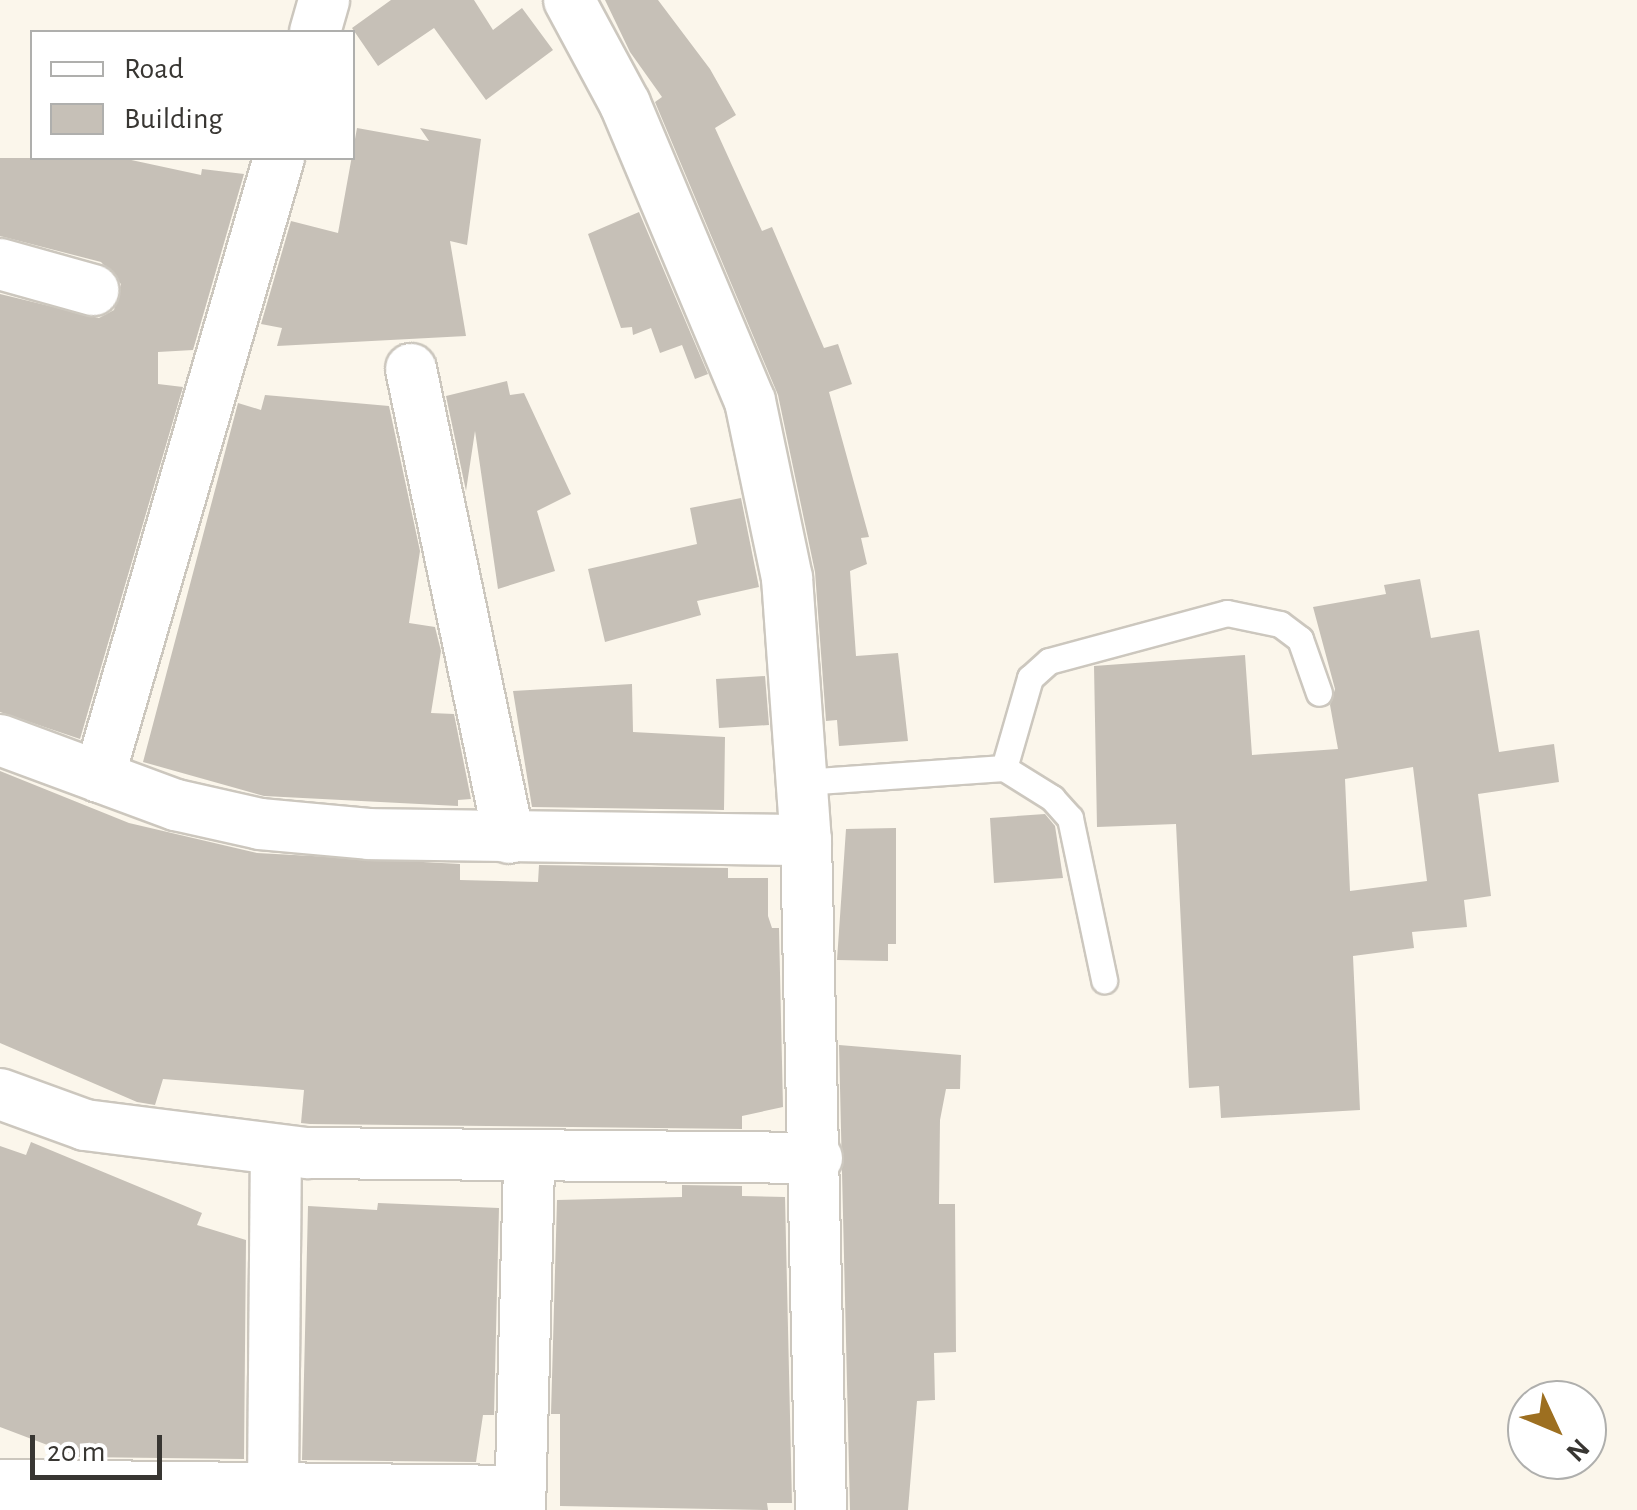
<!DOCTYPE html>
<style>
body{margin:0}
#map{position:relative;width:1637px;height:1510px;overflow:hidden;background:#fbf6eb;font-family:"Alegreya Sans",sans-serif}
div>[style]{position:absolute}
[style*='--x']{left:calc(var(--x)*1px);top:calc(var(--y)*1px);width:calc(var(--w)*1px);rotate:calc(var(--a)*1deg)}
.building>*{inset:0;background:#c6c0b7}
.roads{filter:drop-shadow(2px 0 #ccc7be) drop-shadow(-2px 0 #ccc7be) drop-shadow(0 2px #ccc7be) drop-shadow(0 -2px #ccc7be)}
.lane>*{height:25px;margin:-12.5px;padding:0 12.5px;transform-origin:12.5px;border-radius:12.5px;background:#fff}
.street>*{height:50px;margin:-25px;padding:0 25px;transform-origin:25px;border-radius:25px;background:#fff}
span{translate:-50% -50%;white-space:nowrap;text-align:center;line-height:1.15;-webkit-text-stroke:8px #fff;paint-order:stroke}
.legend{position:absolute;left:30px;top:30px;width:325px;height:130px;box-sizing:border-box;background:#fff;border:2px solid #afafad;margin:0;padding:12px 18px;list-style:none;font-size:30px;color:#383632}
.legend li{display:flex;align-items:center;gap:20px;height:50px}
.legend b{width:50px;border:2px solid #afafad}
.north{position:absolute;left:1507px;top:1380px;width:100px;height:100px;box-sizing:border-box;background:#fff;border:2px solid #afafad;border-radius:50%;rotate:134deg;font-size:28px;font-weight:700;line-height:40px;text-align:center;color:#383632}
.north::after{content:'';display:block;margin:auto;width:35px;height:45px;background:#9d6f20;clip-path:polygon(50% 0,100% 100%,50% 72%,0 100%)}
.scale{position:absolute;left:30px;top:1435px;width:132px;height:45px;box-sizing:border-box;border:5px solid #383632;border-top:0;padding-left:12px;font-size:30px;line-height:35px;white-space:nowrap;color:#383632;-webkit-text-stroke:8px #fff;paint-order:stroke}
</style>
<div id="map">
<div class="building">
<i style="clip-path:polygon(391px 0,474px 0,493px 30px,522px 8px,553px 50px,486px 100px,434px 28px,378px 66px,352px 28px)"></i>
<i style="clip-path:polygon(605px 0,658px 0,710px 69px,736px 115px,715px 128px,762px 231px,772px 227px,824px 348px,838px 344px,852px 384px,829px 392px,869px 537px,861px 538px,867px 564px,850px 571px,856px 656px,898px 653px,908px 741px,839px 746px,837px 720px,826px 721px,815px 572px,778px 395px,655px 102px,662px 97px,630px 52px)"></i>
<i style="clip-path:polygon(357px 128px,429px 141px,420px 128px,481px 139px,467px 245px,450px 241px,466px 336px,277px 346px,282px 328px,261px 324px,291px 221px,338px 233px)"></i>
<i style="clip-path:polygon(0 158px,122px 158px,201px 175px,202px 169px,244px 174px,193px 350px,158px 352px,158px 384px,183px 387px,80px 739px,0 712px,0 294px,99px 318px,114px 310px,121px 284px,101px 262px,0 236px)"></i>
<i style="clip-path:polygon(639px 212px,708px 374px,695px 379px,682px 345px,660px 353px,651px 328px,633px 335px,632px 327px,621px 328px,588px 234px)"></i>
<i style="clip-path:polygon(507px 381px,510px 395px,524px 393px,571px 494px,537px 511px,555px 571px,498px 589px,475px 431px,466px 491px,446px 396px)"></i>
<i style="clip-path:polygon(265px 395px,389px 406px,420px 551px,409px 623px,435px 627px,441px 651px,431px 713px,454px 714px,471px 799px,458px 800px,458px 806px,264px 796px,143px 762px,238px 403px,261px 410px)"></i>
<i style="clip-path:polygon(741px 498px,759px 587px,697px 601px,701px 615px,605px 642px,588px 569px,697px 544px,690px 508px)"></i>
<i style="clip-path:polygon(evenodd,1420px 579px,1431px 638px,1479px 630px,1499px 752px,1554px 744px,1559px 782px,1478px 794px,1491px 896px,1464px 900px,1467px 927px,1412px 932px,1414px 948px,1353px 956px,1360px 1110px,1221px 1118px,1219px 1086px,1189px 1088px,1176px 824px,1097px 827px,1094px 666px,1245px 655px,1252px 755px,1338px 749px,1330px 705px,1335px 689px,1313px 607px,1386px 594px,1384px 585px,1420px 579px,1413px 767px,1427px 881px,1350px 891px,1345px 779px,1413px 767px)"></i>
<i style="clip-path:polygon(765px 676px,769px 725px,719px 728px,716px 679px)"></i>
<i style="clip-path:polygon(632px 684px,633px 732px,725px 737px,724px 810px,532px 807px,513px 691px)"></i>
<i style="clip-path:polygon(0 771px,129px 823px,257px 853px,460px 864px,460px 880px,538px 882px,539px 865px,728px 868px,728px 878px,768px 878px,768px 916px,772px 928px,779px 928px,783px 1107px,742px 1116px,742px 1129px,310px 1124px,301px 1123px,304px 1090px,163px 1079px,155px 1105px,137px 1102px,0 1043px)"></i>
<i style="clip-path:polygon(1045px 814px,1055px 826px,1063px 878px,994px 883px,990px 818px)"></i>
<i style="clip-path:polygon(896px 828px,896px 944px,888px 944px,888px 961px,837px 960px,846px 829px)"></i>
<i style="clip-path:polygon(839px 1045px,961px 1055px,960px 1089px,946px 1089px,940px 1120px,939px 1204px,955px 1204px,956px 1352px,934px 1353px,935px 1400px,917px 1401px,908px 1510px,850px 1510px)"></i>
<i style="clip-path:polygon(31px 1142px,202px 1213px,197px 1225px,246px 1240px,244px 1459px,79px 1457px,0 1427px,0 1146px,26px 1155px)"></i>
<i style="clip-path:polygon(682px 1185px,742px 1186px,742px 1196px,785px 1197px,792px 1503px,767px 1503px,768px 1510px,560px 1506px,560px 1414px,551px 1414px,557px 1200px,682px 1197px)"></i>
<i style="clip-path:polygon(378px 1203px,499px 1208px,494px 1415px,483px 1415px,476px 1462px,302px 1460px,308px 1206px,377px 1210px)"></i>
</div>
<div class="roads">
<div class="lane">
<i style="--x:1004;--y:768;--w:57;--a:32"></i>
<i style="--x:1052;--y:798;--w:27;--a:48"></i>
<i style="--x:1070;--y:818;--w:166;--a:78.1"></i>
<i style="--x:803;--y:782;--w:201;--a:-4"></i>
<i style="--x:1004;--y:768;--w:94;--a:-73.9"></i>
<i style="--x:1030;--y:678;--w:25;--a:-42"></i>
<i style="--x:1049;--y:661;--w:184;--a:-15.1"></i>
<i style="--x:1227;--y:613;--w:54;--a:11.7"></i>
<i style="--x:1280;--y:624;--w:25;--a:37"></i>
<i style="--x:1300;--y:639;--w:57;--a:70.6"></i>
</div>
<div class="street">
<i style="--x:569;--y:0;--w:118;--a:61.7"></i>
<i style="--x:625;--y:104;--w:322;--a:67.2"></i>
<i style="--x:750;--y:401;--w:181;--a:78.2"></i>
<i style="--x:787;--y:578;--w:263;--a:85.9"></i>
<i style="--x:806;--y:840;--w:670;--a:88.72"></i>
<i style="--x:315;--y:32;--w:33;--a:-74"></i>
<i style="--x:0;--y:264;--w:97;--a:15.6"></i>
<i style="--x:411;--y:369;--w:479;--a:78.2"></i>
<i style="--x:0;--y:740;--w:188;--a:20.3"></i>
<i style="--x:176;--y:805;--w:86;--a:12.7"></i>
<i style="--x:260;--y:824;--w:109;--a:5.2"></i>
<i style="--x:369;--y:834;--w:437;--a:0.8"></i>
<i style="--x:99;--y:777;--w:645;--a:-73.79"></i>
<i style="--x:0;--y:1094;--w:90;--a:20"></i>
<i style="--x:85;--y:1125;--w:225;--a:7.2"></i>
<i style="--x:308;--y:1153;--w:509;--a:0.56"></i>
<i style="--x:0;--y:1485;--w:519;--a:0.66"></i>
<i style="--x:273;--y:1487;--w:337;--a:-89.5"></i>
<i style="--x:520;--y:1510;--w:355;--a:-88.5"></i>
</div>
</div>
<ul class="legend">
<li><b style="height:12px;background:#fff"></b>Road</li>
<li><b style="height:28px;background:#c6c0b7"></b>Building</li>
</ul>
<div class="north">N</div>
<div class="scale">20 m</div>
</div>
